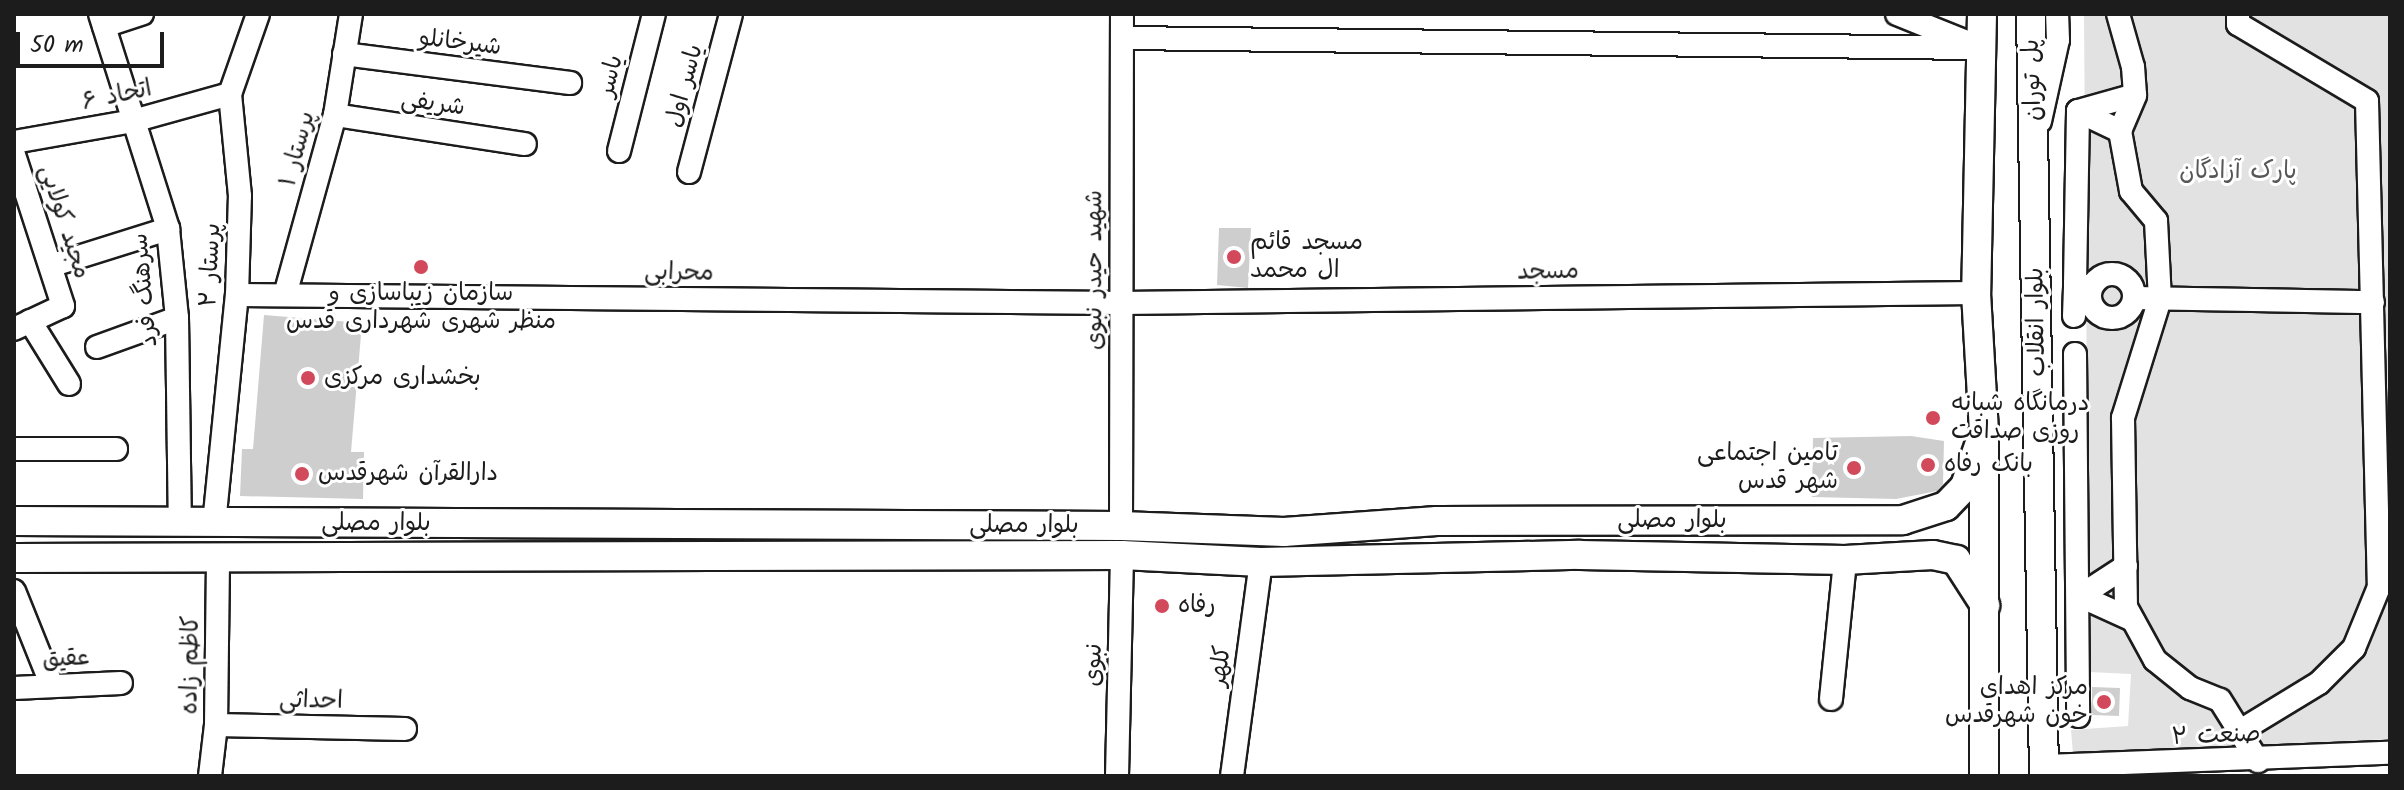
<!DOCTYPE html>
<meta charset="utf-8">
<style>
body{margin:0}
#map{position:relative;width:2404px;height:790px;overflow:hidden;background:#fff;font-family:Kalam,"Playpen Sans Arabic",sans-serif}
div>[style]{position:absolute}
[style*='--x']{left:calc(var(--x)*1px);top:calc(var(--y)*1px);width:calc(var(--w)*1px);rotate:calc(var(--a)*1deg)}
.green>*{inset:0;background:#e2e2e2}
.building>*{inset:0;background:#cecece}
.roads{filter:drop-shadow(2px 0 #1c1c1c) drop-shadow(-2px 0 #1c1c1c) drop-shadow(0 2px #1c1c1c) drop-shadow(0 -2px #1c1c1c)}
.minor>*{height:22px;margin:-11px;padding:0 11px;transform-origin:11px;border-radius:11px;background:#fff}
.minor>.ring{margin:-11px;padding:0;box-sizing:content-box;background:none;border:22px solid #fff;border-radius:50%}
.major>*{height:28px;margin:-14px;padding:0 14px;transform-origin:14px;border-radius:14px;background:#fff}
.dots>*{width:22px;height:22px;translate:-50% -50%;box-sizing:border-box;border:4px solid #fff;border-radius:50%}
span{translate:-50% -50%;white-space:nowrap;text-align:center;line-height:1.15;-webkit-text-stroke:6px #fff;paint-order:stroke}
.street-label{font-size:24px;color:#1c1c1c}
.park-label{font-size:24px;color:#575757}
.poi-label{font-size:24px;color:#1c1c1c}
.left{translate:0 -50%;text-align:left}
.right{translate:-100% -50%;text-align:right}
.frame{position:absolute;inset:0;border:16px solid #1c1c1c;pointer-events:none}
.scale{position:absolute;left:16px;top:32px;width:148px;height:36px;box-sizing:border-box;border:4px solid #1c1c1c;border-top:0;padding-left:10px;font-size:24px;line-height:28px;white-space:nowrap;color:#1c1c1c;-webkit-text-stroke:6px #fff;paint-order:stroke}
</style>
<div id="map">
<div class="green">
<i style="clip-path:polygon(2084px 14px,2390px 14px,2390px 739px,2073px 754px,2071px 730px,2128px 726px,2131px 674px,2089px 672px)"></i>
</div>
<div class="building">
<i style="clip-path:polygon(1219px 228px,1251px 228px,1248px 288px,1217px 285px)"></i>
<i style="clip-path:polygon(264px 315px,362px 323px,351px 452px,364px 452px,363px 499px,240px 496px,242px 449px,253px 449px)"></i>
<i style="clip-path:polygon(1911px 436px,1944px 441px,1943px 484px,1937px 491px,1896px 499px,1812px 497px,1813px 438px)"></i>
<i style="clip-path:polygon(2092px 687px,2120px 688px,2119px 716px,2092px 715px)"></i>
</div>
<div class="roads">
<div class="minor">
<i style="--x:100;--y:14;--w:225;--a:72.4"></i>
<i style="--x:168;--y:229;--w:89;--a:84.2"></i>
<i style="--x:177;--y:318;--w:204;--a:89.2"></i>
<i style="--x:1897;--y:14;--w:78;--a:21.9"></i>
<i style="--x:2238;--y:14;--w:10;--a:90"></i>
<i style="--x:2238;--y:24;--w:150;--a:30.8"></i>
<i style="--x:2367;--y:101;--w:486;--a:88.6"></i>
<i style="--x:2379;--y:587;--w:66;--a:112.3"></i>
<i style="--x:2354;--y:648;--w:49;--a:135"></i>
<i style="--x:2319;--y:683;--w:92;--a:148.7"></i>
<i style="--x:104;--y:26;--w:40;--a:-18"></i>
<i style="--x:1122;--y:38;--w:859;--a:0.67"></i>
<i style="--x:344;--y:54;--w:228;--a:7.3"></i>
<i style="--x:2078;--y:111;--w:59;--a:-15.7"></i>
<i style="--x:335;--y:115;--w:192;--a:8.7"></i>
<i style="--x:2040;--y:121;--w:83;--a:-77.5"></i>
<i style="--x:2058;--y:40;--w:26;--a:-92"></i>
<i style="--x:2120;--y:131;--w:61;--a:79.6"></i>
<i style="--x:2131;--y:191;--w:39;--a:50"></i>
<i style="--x:2156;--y:221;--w:78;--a:87.1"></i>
<i style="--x:2160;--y:299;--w:125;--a:107.3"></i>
<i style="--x:2123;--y:418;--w:189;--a:89.1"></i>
<i style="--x:2126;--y:607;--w:60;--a:61.3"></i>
<i style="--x:2155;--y:660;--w:45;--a:38.7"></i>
<i style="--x:2190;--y:688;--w:32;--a:22"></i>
<i style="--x:2220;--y:700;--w:72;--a:58.1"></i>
<i style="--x:14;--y:142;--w:121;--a:-10"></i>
<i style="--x:133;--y:121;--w:101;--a:-15.6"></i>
<i style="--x:619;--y:151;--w:141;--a:-75.7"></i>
<i style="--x:14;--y:155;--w:159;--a:72"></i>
<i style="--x:63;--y:306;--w:54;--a:154.9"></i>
<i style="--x:689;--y:172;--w:163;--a:-75.1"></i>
<i style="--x:53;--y:265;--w:121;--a:-17.4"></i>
<i class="ring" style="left:2090px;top:274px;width:22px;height:22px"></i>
<i style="--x:2075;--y:284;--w:173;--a:-89"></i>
<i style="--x:2078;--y:111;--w:47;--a:25.5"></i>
<i style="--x:2120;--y:131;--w:39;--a:-67"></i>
<i style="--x:2135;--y:95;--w:28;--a:-94"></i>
<i style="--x:2133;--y:67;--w:55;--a:-105.8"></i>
<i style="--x:237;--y:295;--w:883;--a:0.52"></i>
<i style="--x:1120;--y:303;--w:856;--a:-0.67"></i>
<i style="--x:285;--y:295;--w:187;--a:-74.5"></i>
<i style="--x:335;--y:115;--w:102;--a:-81"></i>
<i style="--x:2134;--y:298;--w:239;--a:1"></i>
<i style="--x:2074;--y:316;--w:32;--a:-88"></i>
<i style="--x:2075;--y:284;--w:10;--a:11"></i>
<i style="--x:30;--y:321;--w:74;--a:58.2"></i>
<i style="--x:97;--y:347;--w:85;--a:-19.9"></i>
<i style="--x:2075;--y:354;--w:362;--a:89.5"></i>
<i style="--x:14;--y:449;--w:102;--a:0"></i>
<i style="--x:214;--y:524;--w:230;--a:-84.3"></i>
<i style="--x:237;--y:295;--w:99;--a:-88.3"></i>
<i style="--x:240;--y:196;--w:102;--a:-95.6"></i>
<i style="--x:230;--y:94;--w:85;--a:-70.7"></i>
<i style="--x:1121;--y:526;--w:512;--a:-89.89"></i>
<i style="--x:14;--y:591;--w:102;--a:68.2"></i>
<i style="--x:2080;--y:596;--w:58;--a:24.4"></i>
<i style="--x:2080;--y:596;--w:55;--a:-33.1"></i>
<i style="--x:14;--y:688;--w:107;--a:-2.7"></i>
<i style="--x:1831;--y:699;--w:140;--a:-84.2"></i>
<i style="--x:216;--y:725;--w:189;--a:1.2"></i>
<i style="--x:2044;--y:766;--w:346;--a:-2.2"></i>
<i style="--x:210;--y:776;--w:51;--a:-83.3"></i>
<i style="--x:216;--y:725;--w:170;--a:-89.3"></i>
<i style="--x:1117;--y:776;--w:221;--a:-88.7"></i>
<i style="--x:1232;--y:776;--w:216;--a:-82.3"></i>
</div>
<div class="major">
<i style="--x:1982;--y:14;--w:279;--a:91.2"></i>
<i style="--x:1976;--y:293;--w:138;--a:86.7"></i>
<i style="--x:1984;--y:431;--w:345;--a:90"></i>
<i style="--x:2031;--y:14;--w:762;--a:89.02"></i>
<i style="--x:14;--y:521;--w:1107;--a:0.26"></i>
<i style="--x:1121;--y:526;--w:163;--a:2.1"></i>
<i style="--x:1284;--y:532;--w:153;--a:-4.1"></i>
<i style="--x:1437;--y:521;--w:466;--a:-0.1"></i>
<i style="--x:1903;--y:520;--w:45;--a:-18"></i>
<i style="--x:1946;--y:506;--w:28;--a:-46"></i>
<i style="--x:1965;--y:486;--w:58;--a:-70.9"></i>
<i style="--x:14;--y:558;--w:1108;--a:-0.16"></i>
<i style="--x:1122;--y:555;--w:139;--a:2.9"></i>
<i style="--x:1261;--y:562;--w:319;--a:-1.3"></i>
<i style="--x:1580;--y:555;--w:265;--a:1.1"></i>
<i style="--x:1845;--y:560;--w:88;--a:-3.3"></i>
<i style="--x:1933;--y:555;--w:24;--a:12"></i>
<i style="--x:1956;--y:560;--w:54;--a:57.2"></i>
</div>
</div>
<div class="dots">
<i style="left:1234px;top:257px;background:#d1495b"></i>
<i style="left:421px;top:267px;background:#d1495b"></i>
<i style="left:308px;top:378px;background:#d1495b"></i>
<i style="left:1933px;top:418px;background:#d1495b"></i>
<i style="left:1928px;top:465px;background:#d1495b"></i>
<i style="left:1854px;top:468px;background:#d1495b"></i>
<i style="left:302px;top:474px;background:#d1495b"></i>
<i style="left:1162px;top:606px;background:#d1495b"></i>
<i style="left:2104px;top:702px;background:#d1495b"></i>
</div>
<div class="street-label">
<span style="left:460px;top:43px;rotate:7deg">شیرخانلو</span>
<span style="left:611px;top:76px;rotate:-76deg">یاسر</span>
<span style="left:2033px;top:80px;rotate:-92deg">پل توران</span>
<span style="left:685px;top:86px;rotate:-75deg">یاسر اول</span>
<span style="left:117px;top:96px;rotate:-12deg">اتحاد ۶</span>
<span style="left:433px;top:104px;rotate:8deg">شریفی</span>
<span style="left:298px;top:149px;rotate:-75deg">پرستار ۱</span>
<span style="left:64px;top:222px;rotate:72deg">مجید کولایی</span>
<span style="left:211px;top:265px;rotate:-87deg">پرستار ۲</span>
<span style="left:1095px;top:270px;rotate:-90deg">شهید حیدر نبوی</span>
<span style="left:1548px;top:272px;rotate:-1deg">مسجد</span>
<span style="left:679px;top:273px;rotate:1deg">محرابی</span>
<span style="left:145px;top:290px;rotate:-95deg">سرهنگ فرد</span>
<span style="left:2037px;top:322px;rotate:-91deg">بلوار انقلاب</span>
<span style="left:1672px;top:521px">بلوار مصلی</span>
<span style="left:376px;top:524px">بلوار مصلی</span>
<span style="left:1024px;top:526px">بلوار مصلی</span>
<span style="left:66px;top:659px;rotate:-3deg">عقیق</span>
<span style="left:191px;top:665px;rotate:-89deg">کاظم زاده</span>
<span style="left:1094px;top:665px;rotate:-88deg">نبوی</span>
<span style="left:1221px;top:666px;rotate:-82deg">کلهر</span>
<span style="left:311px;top:701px;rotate:1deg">احداثی</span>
<span style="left:2216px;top:736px;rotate:-2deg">صنعت ۲</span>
</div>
<div class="park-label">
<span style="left:2238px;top:172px">پارک آزادگان</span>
</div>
<div class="poi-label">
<span class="left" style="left:1250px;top:257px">مسجد قائم<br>ال محمد</span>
<span style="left:421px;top:308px">سازمان زیباسازی و<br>منظر شهری شهرداری قدس</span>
<span class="left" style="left:324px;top:378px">بخشداری مرکزی</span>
<span class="left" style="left:1951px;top:418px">درمانگاه شبانه<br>روزی صداقت</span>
<span class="right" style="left:1838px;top:468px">تامین اجتماعی<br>شهر قدس</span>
<span class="left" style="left:1944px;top:465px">بانک رفاه</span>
<span class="left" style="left:318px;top:474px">دارالقرآن شهرقدس</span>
<span class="left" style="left:1178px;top:606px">رفاه</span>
<span class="right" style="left:2088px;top:702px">مرکز اهدای<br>خون شهرقدس</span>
</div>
<div class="frame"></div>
<div class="scale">50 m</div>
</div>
